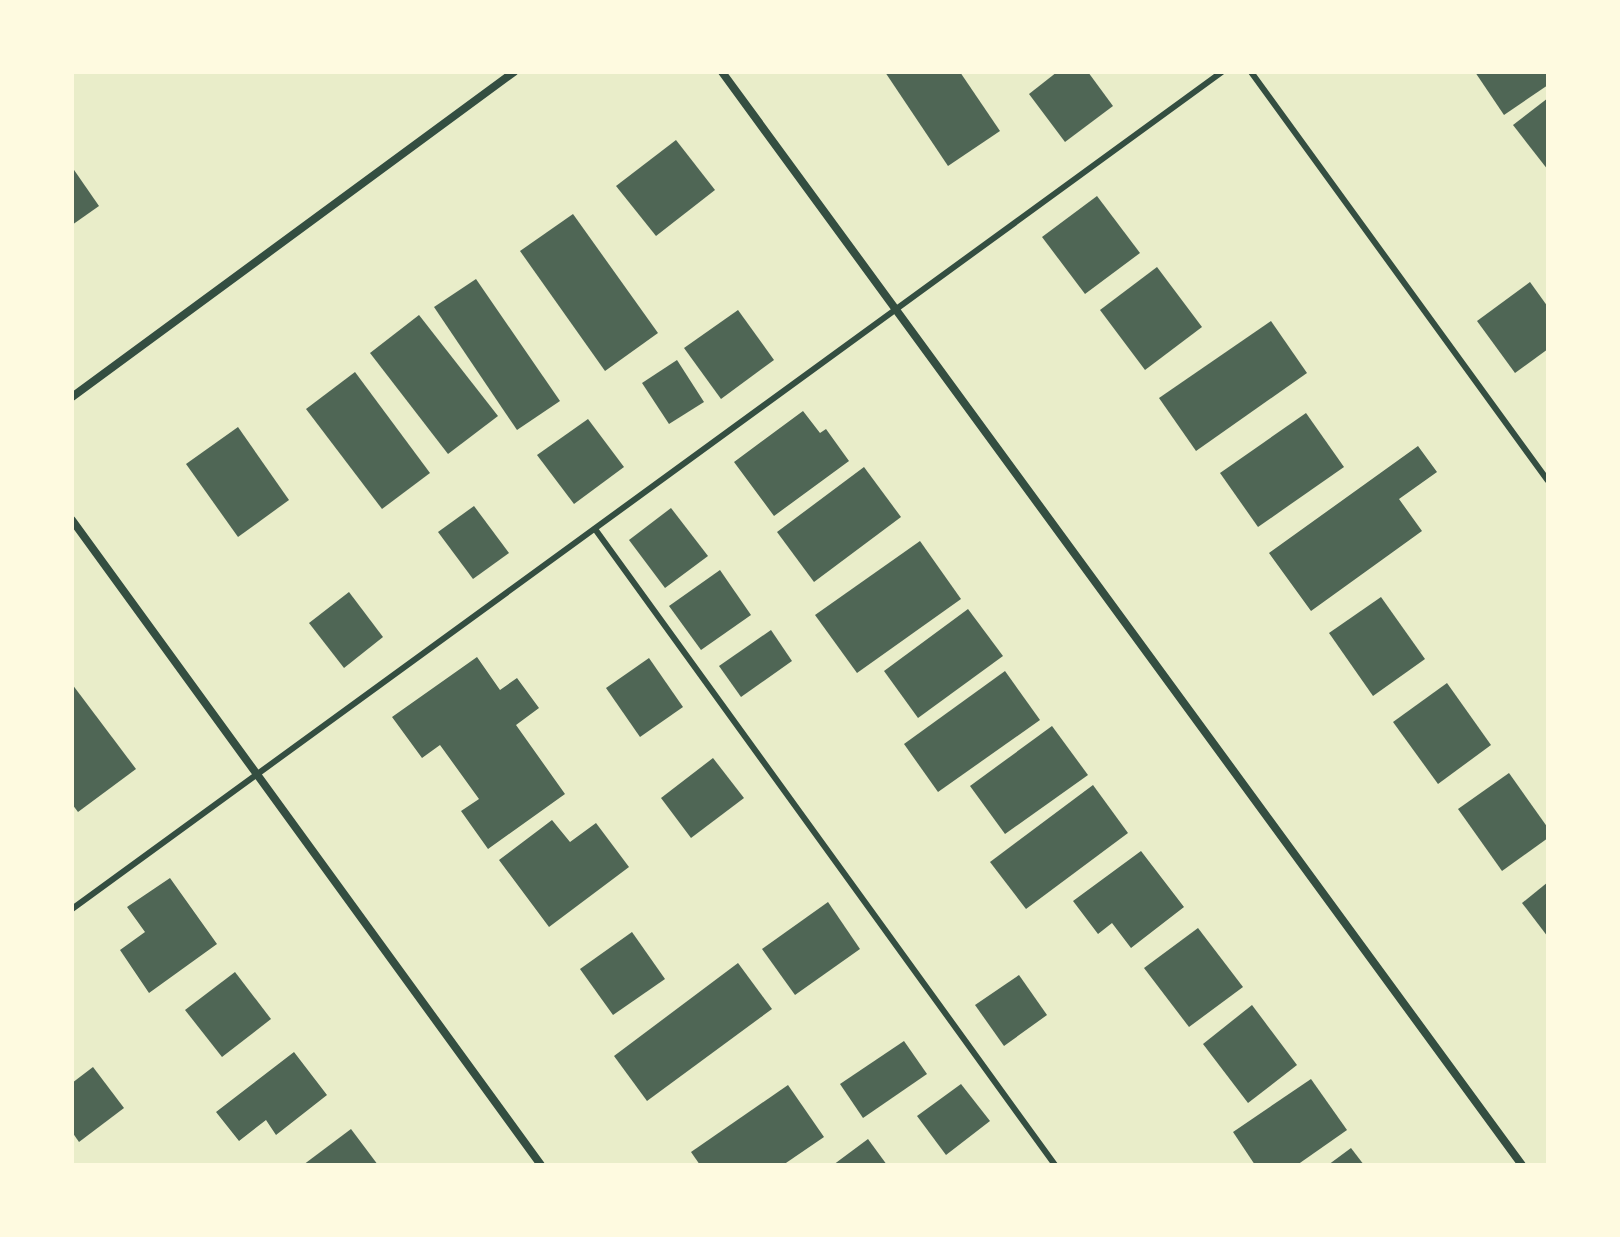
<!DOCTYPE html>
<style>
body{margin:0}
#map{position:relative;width:1620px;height:1237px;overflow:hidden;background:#e9edc9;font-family:Poppins,sans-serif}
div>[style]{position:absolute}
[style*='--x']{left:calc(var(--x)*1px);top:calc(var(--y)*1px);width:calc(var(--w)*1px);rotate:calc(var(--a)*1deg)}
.building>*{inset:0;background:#4f6655}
.service>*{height:6px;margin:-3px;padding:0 3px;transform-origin:3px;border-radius:3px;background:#344e41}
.minor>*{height:8px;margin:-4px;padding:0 4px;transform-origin:4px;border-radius:4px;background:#344e41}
span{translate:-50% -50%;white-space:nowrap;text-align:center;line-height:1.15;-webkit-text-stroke:6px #fefae0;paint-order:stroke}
.frame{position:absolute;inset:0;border:74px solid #fefae0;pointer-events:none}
</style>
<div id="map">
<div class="building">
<i style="clip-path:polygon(885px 72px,960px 72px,1000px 131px,948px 166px)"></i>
<i style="clip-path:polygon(1057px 72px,1088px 72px,1113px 106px,1065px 142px,1029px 94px)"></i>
<i style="clip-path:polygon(1475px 72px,1548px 72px,1548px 85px,1504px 115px)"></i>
<i style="clip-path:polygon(1548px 98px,1548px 170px,1513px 125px)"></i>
<i style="clip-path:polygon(676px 140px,715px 190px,656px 236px,616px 186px)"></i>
<i style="clip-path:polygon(72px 167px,99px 206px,72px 225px)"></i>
<i style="clip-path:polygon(1097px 196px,1140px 253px,1085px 294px,1042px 237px)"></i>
<i style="clip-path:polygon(573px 214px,658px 333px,605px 371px,520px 251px)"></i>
<i style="clip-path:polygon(1157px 267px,1202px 327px,1145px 370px,1100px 310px)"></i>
<i style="clip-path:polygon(476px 279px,560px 401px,517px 430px,434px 307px)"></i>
<i style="clip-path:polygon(1530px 282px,1548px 307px,1548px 349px,1515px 373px,1477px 321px)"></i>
<i style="clip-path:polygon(738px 310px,774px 360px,721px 399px,684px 348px)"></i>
<i style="clip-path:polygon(419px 315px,498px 416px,448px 454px,370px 353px)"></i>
<i style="clip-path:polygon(1271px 321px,1307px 373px,1196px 451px,1159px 398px)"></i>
<i style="clip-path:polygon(677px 360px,704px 402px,669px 424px,642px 383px)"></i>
<i style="clip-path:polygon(355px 372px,430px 473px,382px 509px,306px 409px)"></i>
<i style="clip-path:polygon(803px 411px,820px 433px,826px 429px,849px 461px,774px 516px,734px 462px)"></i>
<i style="clip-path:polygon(1306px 413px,1344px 467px,1258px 527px,1220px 473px)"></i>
<i style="clip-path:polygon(588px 419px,624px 467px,574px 504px,537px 455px)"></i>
<i style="clip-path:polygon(238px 427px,289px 500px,238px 537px,186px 464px)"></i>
<i style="clip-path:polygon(1418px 446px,1437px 472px,1399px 499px,1422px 531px,1311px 611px,1269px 553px)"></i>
<i style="clip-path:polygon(864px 467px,901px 517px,814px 582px,777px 532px)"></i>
<i style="clip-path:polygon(474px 506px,509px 553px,473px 579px,438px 532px)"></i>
<i style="clip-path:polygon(671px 508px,708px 556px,665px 588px,629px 540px)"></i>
<i style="clip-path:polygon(920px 541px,961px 599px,857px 673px,815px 615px)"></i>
<i style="clip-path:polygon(720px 570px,751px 615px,701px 650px,669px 606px)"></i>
<i style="clip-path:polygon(349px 592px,383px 637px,344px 668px,309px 623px)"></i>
<i style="clip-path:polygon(1381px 597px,1425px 659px,1373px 696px,1329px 633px)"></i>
<i style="clip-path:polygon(968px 609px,1003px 656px,918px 718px,884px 671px)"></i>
<i style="clip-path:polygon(771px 630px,792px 661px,741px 697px,719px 666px)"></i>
<i style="clip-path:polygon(477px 657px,500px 690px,517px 678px,539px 708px,516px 725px,565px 794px,488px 849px,461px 811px,479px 799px,440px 745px,422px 758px,392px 717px)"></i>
<i style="clip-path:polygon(649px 658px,683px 707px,640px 737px,606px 688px)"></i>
<i style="clip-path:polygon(1005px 671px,1040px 720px,938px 792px,904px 744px)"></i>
<i style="clip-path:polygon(1447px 683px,1491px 745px,1438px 784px,1393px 722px)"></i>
<i style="clip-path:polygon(72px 684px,136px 769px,78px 812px,72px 804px)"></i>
<i style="clip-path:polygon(1052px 726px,1088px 775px,1005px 834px,970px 786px)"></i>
<i style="clip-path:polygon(713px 758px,744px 798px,691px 838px,661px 798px)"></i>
<i style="clip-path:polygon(1509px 773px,1548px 828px,1548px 838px,1502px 871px,1458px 809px)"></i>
<i style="clip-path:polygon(1093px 785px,1128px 833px,1026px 909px,990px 862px)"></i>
<i style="clip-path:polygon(552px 820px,570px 842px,596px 823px,629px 867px,549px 927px,499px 860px)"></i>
<i style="clip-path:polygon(1141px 851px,1184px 907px,1131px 948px,1112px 923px,1098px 934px,1073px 901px)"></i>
<i style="clip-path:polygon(170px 878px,217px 944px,149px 993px,120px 950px,145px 932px,127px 907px)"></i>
<i style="clip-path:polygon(1548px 882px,1548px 937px,1522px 903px)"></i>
<i style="clip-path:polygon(828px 902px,860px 949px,795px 995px,762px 949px)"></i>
<i style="clip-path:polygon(1198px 928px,1243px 987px,1189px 1027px,1144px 968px)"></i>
<i style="clip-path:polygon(632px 932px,665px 979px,613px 1015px,580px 969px)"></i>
<i style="clip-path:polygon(738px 963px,772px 1009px,647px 1101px,614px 1056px)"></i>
<i style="clip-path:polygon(235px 972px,271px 1019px,222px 1057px,185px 1010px)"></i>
<i style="clip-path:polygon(1019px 975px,1047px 1015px,1004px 1046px,975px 1005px)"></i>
<i style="clip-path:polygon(1252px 1005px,1297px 1065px,1248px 1103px,1203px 1044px)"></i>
<i style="clip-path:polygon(904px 1041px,927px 1074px,863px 1118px,840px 1084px)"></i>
<i style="clip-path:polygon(294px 1052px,327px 1095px,276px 1135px,266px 1120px,239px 1141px,216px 1112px)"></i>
<i style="clip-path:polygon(93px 1067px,124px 1108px,79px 1142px,72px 1132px,72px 1083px)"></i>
<i style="clip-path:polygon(1311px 1079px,1347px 1130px,1297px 1165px,1255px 1165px,1233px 1132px)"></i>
<i style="clip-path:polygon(961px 1084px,990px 1121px,946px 1155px,917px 1116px)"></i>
<i style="clip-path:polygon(788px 1085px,824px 1137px,783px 1165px,700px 1165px,691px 1152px)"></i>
<i style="clip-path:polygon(351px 1129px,378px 1165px,303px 1165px)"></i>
<i style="clip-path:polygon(868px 1139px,887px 1165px,833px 1165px)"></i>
<i style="clip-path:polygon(1351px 1148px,1364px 1165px,1328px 1165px)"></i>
</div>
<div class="service">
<i style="--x:1251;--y:72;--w:505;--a:54.01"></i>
<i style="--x:595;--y:529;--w:785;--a:54.12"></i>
<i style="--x:72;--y:909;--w:1422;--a:-36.05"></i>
</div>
<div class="minor">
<i style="--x:722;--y:72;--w:1354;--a:53.8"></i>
<i style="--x:72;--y:397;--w:549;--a:-36.33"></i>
<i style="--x:72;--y:520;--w:797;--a:53.98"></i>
</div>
<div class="frame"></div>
</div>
